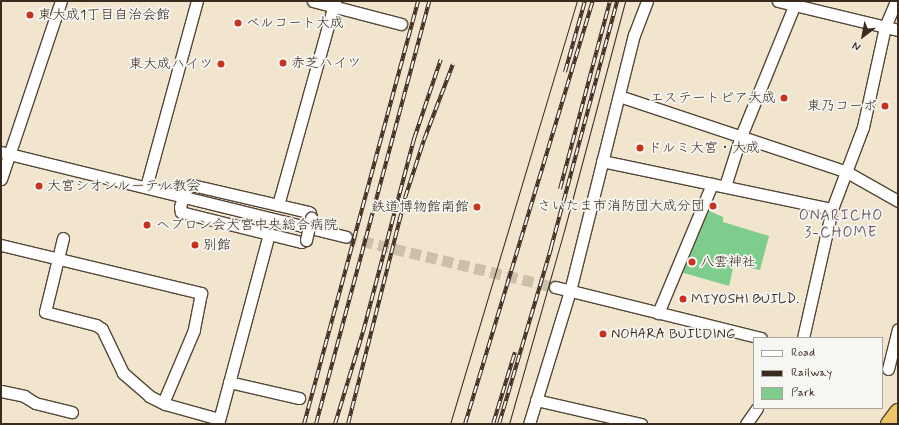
<!DOCTYPE html>
<meta charset="utf-8">
<style>
body{margin:0}
#map{position:relative;width:899px;height:425px;overflow:hidden;background:#f1e5ce;font-family:Mynerve,"Klee One",sans-serif}
div>[style]{position:absolute}
[style*='--x']{left:calc(var(--x)*1px);top:calc(var(--y)*1px);width:calc(var(--w)*1px);rotate:calc(var(--a)*1deg)}
.green>*{inset:0;background:#7ecd8d}
.minor-tunnel>*{height:11px;margin-top:-5.5px;transform-origin:0;background:repeating-linear-gradient(90deg,#cdc0ab 0 11px,transparent 0 16.5px)}
.roads{filter:drop-shadow(1px 0 #564638) drop-shadow(-1px 0 #564638) drop-shadow(0 1px #564638) drop-shadow(0 -1px #564638)}
.minor>*{height:11px;margin:-5.5px;padding:0 5.5px;transform-origin:5.5px;border-radius:5.5px;background:#fff}
.highway>*{height:16px;margin:-8px;padding:0 8px;transform-origin:8px;border-radius:8px;background:#ecc669}
.tram>*{height:1px;margin:-0.5px;padding:0 0.5px;transform-origin:0.5px;border-radius:0.5px;background:#3b2a1e}
.rail>*{height:4px;margin-top:-2px;transform-origin:0;background:repeating-linear-gradient(90deg,#f6f6f2 0 8px,#3b2a1e 0 16px);box-sizing:border-box;border-block:1px solid #3b2a1e}
.bridges{filter:drop-shadow(1px 0 #564638) drop-shadow(-1px 0 #564638) drop-shadow(0 1px #564638) drop-shadow(0 -1px #564638)}
.minor-bridge>*{height:11px;margin:-5.5px;padding:0 5.5px;transform-origin:5.5px;border-radius:5.5px;background:#fff}
.dots>*{width:11px;height:11px;translate:-50% -50%;box-sizing:border-box;border:2px solid #f6f6f2;border-radius:50%}
span{translate:-50% -50%;white-space:nowrap;text-align:center;line-height:1.15;-webkit-text-stroke:3.5px #f6f6f2;paint-order:stroke}
.poi-label{font-size:14px;color:#3b2a1e}
.left{translate:0 -50%;text-align:left}
.right{translate:-100% -50%;text-align:right}
.neighbourhood-label{font-size:15px;color:#6c5861;letter-spacing:1px}
.frame{position:absolute;inset:0;border:2px solid #3b2a1e;pointer-events:none}
.legend{position:absolute;left:753px;top:337px;width:130px;height:72px;box-sizing:border-box;background:#f6f6f2;border:1px solid #aba49d;margin:0;padding:5px 7px;list-style:none;font-size:12px;color:#3b2a1e}
.legend li{display:flex;align-items:center;gap:8px;height:20px}
.legend b{width:20px;border:1px solid #aba49d}
.north{position:absolute;left:843px;top:16px;width:40px;height:40px;-webkit-text-stroke:3px #f6f6f2;paint-order:stroke;rotate:212deg;font-size:11px;font-weight:700;line-height:16px;text-align:center;color:#3b2a1e}
.north::after{content:'';display:block;margin:auto;width:14px;height:18px;background:#3b2a1e;clip-path:polygon(50% 0,100% 100%,50% 72%,0 100%)}
</style>
<div id="map">
<div class="green">
<i style="clip-path:polygon(705px 209px,723px 217px,723px 222px,769px 236px,760px 270px,734px 264px,729px 286px,677px 271px)"></i>
</div>
<div class="minor-tunnel">
<i style="--x:346;--y:237;--w:215;--a:13.5"></i>
</div>
<div class="roads">
<div class="minor">
<i style="--x:313;--y:1;--w:91;--a:14.6"></i>
<i style="--x:778;--y:1;--w:123;--a:13.6"></i>
<i style="--x:619;--y:96;--w:238;--a:18.4"></i>
<i style="--x:845;--y:171;--w:61;--a:29.5"></i>
<i style="--x:1;--y:152;--w:355;--a:13.8"></i>
<i style="--x:602;--y:161;--w:235;--a:11.8"></i>
<i style="--x:1;--y:179;--w:188;--a:-71.4"></i>
<i style="--x:725;--y:186;--w:52;--a:-72.3"></i>
<i style="--x:741;--y:136;--w:146;--a:-67.8"></i>
<i style="--x:146;--y:187;--w:193;--a:-74.7"></i>
<i style="--x:278;--y:205;--w:212;--a:-74.4"></i>
<i style="--x:63;--y:238;--w:76;--a:103.7"></i>
<i style="--x:45;--y:312;--w:53;--a:14.3"></i>
<i style="--x:96;--y:325;--w:7;--a:34"></i>
<i style="--x:102;--y:329;--w:49;--a:64.5"></i>
<i style="--x:123;--y:373;--w:35;--a:41"></i>
<i style="--x:149;--y:396;--w:18;--a:27"></i>
<i style="--x:165;--y:404;--w:56;--a:15.5"></i>
<i style="--x:306;--y:240;--w:5;--a:158"></i>
<i style="--x:301;--y:242;--w:124;--a:-166"></i>
<i style="--x:181;--y:212;--w:5;--a:-101"></i>
<i style="--x:180;--y:207;--w:18;--a:-74"></i>
<i style="--x:185;--y:190;--w:9;--a:-36"></i>
<i style="--x:192;--y:185;--w:119;--a:13.1"></i>
<i style="--x:308;--y:212;--w:2;--a:27"></i>
<i style="--x:310;--y:213;--w:5;--a:79"></i>
<i style="--x:1;--y:245;--w:206;--a:13.5"></i>
<i style="--x:201;--y:293;--w:38;--a:101"></i>
<i style="--x:194;--y:330;--w:79;--a:113"></i>
<i style="--x:555;--y:287;--w:212;--a:13.9"></i>
<i style="--x:658;--y:313;--w:140;--a:-67.3"></i>
<i style="--x:803;--y:338;--w:132;--a:-77.3"></i>
<i style="--x:832;--y:209;--w:88;--a:-69.3"></i>
<i style="--x:863;--y:127;--w:102;--a:-77.6"></i>
<i style="--x:885;--y:27;--w:28;--a:-67"></i>
<i style="--x:888;--y:369;--w:41;--a:-76"></i>
<i style="--x:229;--y:382;--w:72;--a:12.9"></i>
<i style="--x:1;--y:391;--w:24;--a:12"></i>
<i style="--x:24;--y:396;--w:13;--a:32"></i>
<i style="--x:35;--y:403;--w:38;--a:14"></i>
<i style="--x:536;--y:400;--w:108;--a:12.9"></i>
<i style="--x:218;--y:424;--w:197;--a:-75"></i>
<i style="--x:529;--y:424;--w:139;--a:-72.9"></i>
<i style="--x:570;--y:291;--w:264;--a:-76"></i>
<i style="--x:634;--y:35;--w:36;--a:-69"></i>
<i style="--x:746;--y:424;--w:19;--a:-55"></i>
</div>
<div class="highway">
<i style="--x:889;--y:424;--w:15;--a:-53"></i>
</div>
</div>
<div class="tram">
<i style="--x:450;--y:424;--w:442;--a:-73.3"></i>
<i style="--x:509;--y:424;--w:201;--a:-74.1"></i>
<i style="--x:564;--y:231;--w:238;--a:-75.1"></i>
</div>
<div class="rail">
<i style="--x:565;--y:72;--w:74;--a:-74.3"></i>
<i style="--x:560;--y:189;--w:195;--a:-75.1"></i>
<i style="--x:304;--y:424;--w:438;--a:-74.9"></i>
<i style="--x:316;--y:424;--w:438;--a:-75"></i>
<i style="--x:335;--y:424;--w:96;--a:-73.1"></i>
<i style="--x:363;--y:332;--w:200;--a:-75.2"></i>
<i style="--x:414;--y:139;--w:84;--a:-71.4"></i>
<i style="--x:348;--y:424;--w:233;--a:-75.8"></i>
<i style="--x:405;--y:198;--w:61;--a:-71.9"></i>
<i style="--x:424;--y:140;--w:81;--a:-69.1"></i>
<i style="--x:465;--y:424;--w:442;--a:-73.2"></i>
<i style="--x:493;--y:424;--w:75;--a:-73"></i>
<i style="--x:499;--y:424;--w:184;--a:-73.5"></i>
<i style="--x:551;--y:248;--w:256;--a:-75"></i>
</div>
<div class="bridges">
<div class="minor-bridge">
<i style="--x:306;--y:240;--w:23;--a:-77"></i>
</div>
</div>
<div class="dots">
<i style="left:30px;top:15px;background:#c8321e"></i>
<i style="left:238px;top:23px;background:#c8321e"></i>
<i style="left:283px;top:63px;background:#c8321e"></i>
<i style="left:221px;top:64px;background:#c8321e"></i>
<i style="left:784px;top:98px;background:#c8321e"></i>
<i style="left:885px;top:106px;background:#c8321e"></i>
<i style="left:640px;top:148px;background:#c8321e"></i>
<i style="left:39px;top:186px;background:#c8321e"></i>
<i style="left:713px;top:206px;background:#c8321e"></i>
<i style="left:477px;top:207px;background:#c8321e"></i>
<i style="left:147px;top:225px;background:#c8321e"></i>
<i style="left:195px;top:245px;background:#c8321e"></i>
<i style="left:692px;top:262px;background:#c8321e"></i>
<i style="left:683px;top:299px;background:#c8321e"></i>
<i style="left:603px;top:334px;background:#c8321e"></i>
</div>
<div class="poi-label">
<span class="left" style="left:38px;top:15px">東大成1丁目自治会館</span>
<span class="left" style="left:246px;top:23px">ベルコート大成</span>
<span class="left" style="left:291px;top:63px">赤芝ハイツ</span>
<span class="right" style="left:213px;top:64px">東大成ハイツ</span>
<span class="right" style="left:776px;top:98px">エステートピア大成</span>
<span class="right" style="left:877px;top:106px">東乃コーポ</span>
<span class="left" style="left:648px;top:148px">ドルミ大宮・大成</span>
<span class="left" style="left:47px;top:186px">大宮シオンルーテル教会</span>
<span class="right" style="left:705px;top:206px">さいたま市消防団大成分団</span>
<span class="right" style="left:469px;top:207px">鉄道博物館南館</span>
<span class="left" style="left:156px;top:225px">ヘブロン会大宮中央総合病院</span>
<span class="left" style="left:203px;top:245px">別館</span>
<span class="left" style="left:700px;top:262px">八雲神社</span>
<span class="left" style="left:691px;top:299px">MIYOSHI BUILD.</span>
<span class="left" style="left:611px;top:334px">NOHARA BUILDING</span>
</div>
<div class="neighbourhood-label">
<span style="left:841px;top:225px">ONARICHO<br>3-CHOME</span>
</div>
<div class="frame"></div>
<ul class="legend">
<li><b style="height:5px;background:#fff"></b>Road</li>
<li><b style="height:5px;background:#3b2a1e"></b>Railway</li>
<li><b style="height:11px;background:#7ecd8d"></b>Park</li>
</ul>
<div class="north">N</div>
</div>
